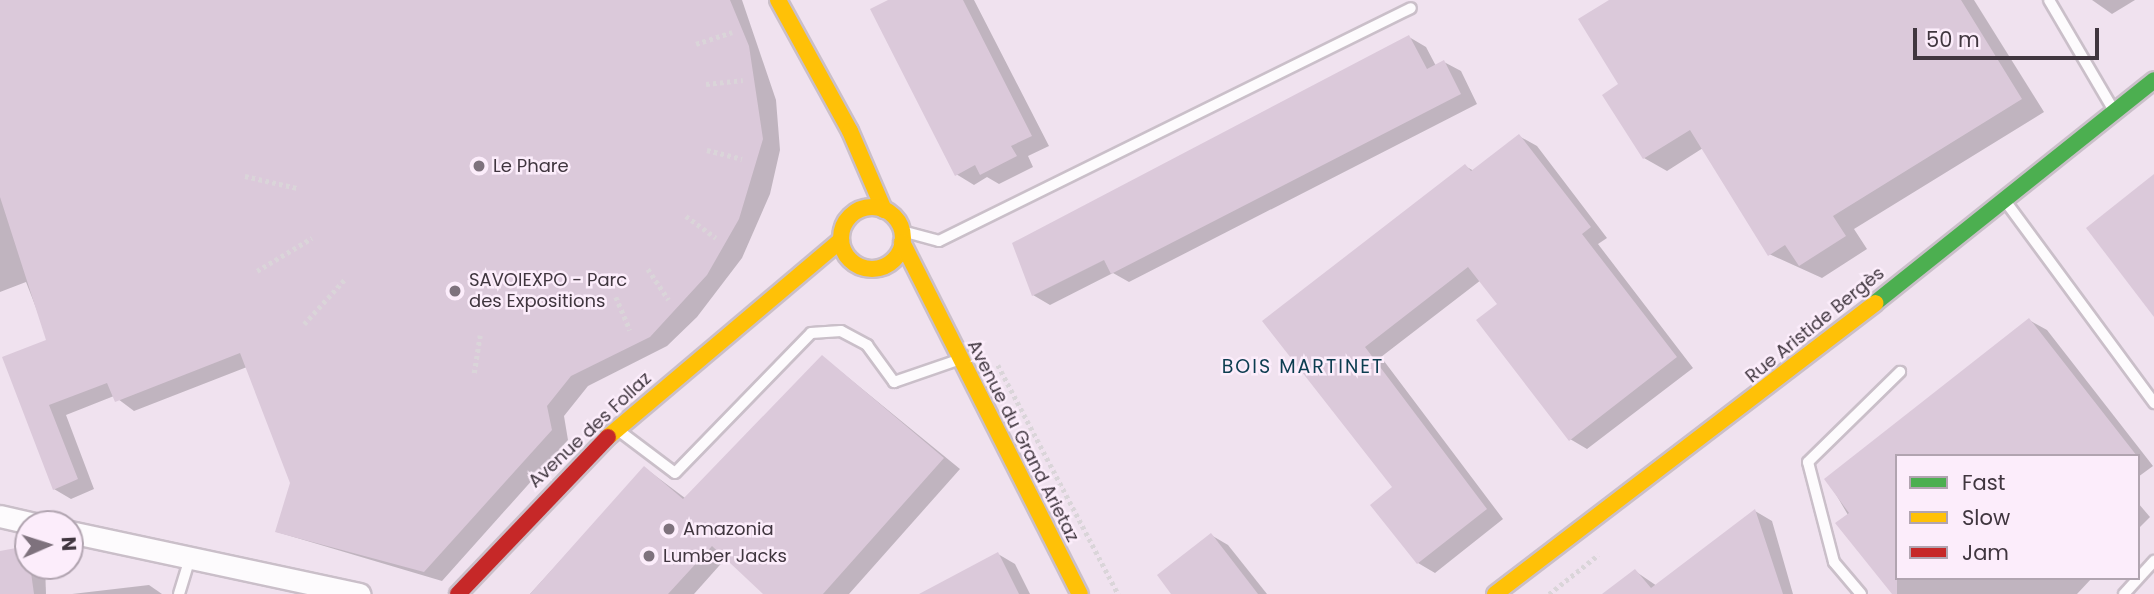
<!DOCTYPE html>
<meta charset="utf-8">
<style>
body{margin:0}
#map{position:relative;width:2154px;height:594px;overflow:hidden;background:#f0e2ef;font-family:Poppins,sans-serif}
div>[style]{position:absolute}
[style*='--x']{left:calc(var(--x)*1px);top:calc(var(--y)*1px);width:calc(var(--w)*1px);rotate:calc(var(--a)*1deg)}
.shadow>*{inset:0;background:#0003}
.building>*{inset:0;background:#dbc9da}
.path>*{height:4.5px;margin-top:-2.25px;transform-origin:0;background:repeating-linear-gradient(90deg,#dad5d9 0 3.5px,transparent 0 7px)}
.roads{filter:drop-shadow(2px 0 #cabfc9) drop-shadow(-2px 0 #cabfc9) drop-shadow(0 2px #cabfc9) drop-shadow(0 -2px #cabfc9)}
.lane>*{height:10px;margin:-5px;padding:0 5px;transform-origin:5px;border-radius:5px;background:#fdfbfd}
.street>*{height:21px;margin:-10.5px;padding:0 10.5px;transform-origin:10.5px;border-radius:10.5px;background:#fdfbfd}
.fast>*{height:16px;margin:-8px;padding:0 8px;transform-origin:8px;border-radius:8px;background:#4caf50}
.slow>*{height:16px;margin:-8px;padding:0 8px;transform-origin:8px;border-radius:8px;background:#ffc107}
.slow>.ring{margin:-8px;padding:0;box-sizing:content-box;background:none;border:16px solid #ffc107;border-radius:50%}
.jam>*{height:16px;margin:-8px;padding:0 8px;transform-origin:8px;border-radius:8px;background:#c62828}
.dots>*{width:19px;height:19px;translate:-50% -50%;box-sizing:border-box;border:4px solid #fcedfb;border-radius:50%}
span{translate:-50% -50%;white-space:nowrap;text-align:center;line-height:1.15;-webkit-text-stroke:5px #fcedfb;paint-order:stroke}
.poi-label{font-size:18px;color:#40363f}
.left{translate:0 -50%;text-align:left}
.street-label{font-size:18px;color:#40363f}
.neighbourhood-label{font-size:19px;color:#0c3d50;letter-spacing:2px}
.legend{position:absolute;left:1895px;top:454px;width:245px;height:126px;box-sizing:border-box;background:#fcedfb;border:2px solid #b1a4b0;margin:0;padding:9px 12px;list-style:none;font-size:21px;color:#40363f}
.legend li{display:flex;align-items:center;gap:14px;height:35px}
.legend b{width:35px;border:2px solid #b1a4b0}
.north{position:absolute;left:14px;top:510px;width:70px;height:70px;box-sizing:border-box;background:#fcedfb;border:2px solid #b1a4b0;border-radius:50%;rotate:87deg;font-size:19px;font-weight:700;line-height:28px;text-align:center;color:#40363f}
.north::after{content:'';display:block;margin:auto;width:24px;height:32px;background:#7e727d;clip-path:polygon(50% 0,100% 100%,50% 72%,0 100%)}
.scale{position:absolute;left:1913px;top:28px;width:186px;height:32px;box-sizing:border-box;border:4px solid #40363f;border-top:0;padding-left:9px;font-size:21px;line-height:24px;white-space:nowrap;color:#40363f;-webkit-text-stroke:5px #fcedfb;paint-order:stroke}
</style>
<div id="map">
<div class="shadow">
<i style="clip-path:polygon(0 0,742px 0,776px 100px,780px 150px,770px 194px,742px 258px,697px 317px,667px 346px,588px 386px,564px 416px,568px 440px,442px 581px,277px 532px,292px 483px,247px 367px,134px 411px,114px 396px,66px 415px,94px 489px,71px 499px,54px 489px,4px 358px,49px 341px,26px 282px,0 292px)"></i>
<i style="clip-path:polygon(892px 0,974px 0,1049px 146px,1028px 156px,1033px 167px,999px 184px,987px 177px,974px 185px,956px 174px)"></i>
<i style="clip-path:polygon(1611px 0,1974px 0,2044px 112px,1854px 229px,1867px 249px,1822px 278px,1769px 254px,1703px 148px,1667px 171px,1644px 158px,1621px 85px)"></i>
<i style="clip-path:polygon(2092px 0,2135px 0,2112px 14px)"></i>
<i style="clip-path:polygon(1409px 37px,1426px 47px,1436px 66px,1444px 62px,1461px 71px,1477px 104px,1129px 282px,1113px 273px,1050px 305px,1033px 295px,1014px 244px)"></i>
<i style="clip-path:polygon(1519px 136px,1537px 146px,1607px 238px,1598px 244px,1693px 368px,1587px 449px,1570px 439px,1500px 304px,1481px 280px,1381px 357px,1503px 519px,1435px 573px,1418px 563px,1394px 488px,1264px 322px,1465px 166px,1474px 171px)"></i>
<i style="clip-path:polygon(2029px 320px,2047px 330px,2153px 466px,2138px 477px,2138px 456px,1897px 456px,1897px 578px,2092px 578px,2077px 594px,1894px 594px,1827px 479px)"></i>
<i style="clip-path:polygon(823px 357px,960px 469px,849px 594px,765px 594px,727px 557px,694px 594px,530px 594px,645px 468px,685px 498px)"></i>
<i style="clip-path:polygon(2138px 503px,2150px 517px,2138px 529px)"></i>
<i style="clip-path:polygon(1755px 511px,1772px 521px,1793px 594px,1607px 594px,1635px 571px,1657px 586px)"></i>
<i style="clip-path:polygon(1211px 535px,1228px 545px,1267px 594px,1173px 594px)"></i>
<i style="clip-path:polygon(0 552px,45px 566px,46px 594px,0 594px)"></i>
<i style="clip-path:polygon(998px 554px,1015px 564px,1030px 594px,923px 594px)"></i>
<i style="clip-path:polygon(149px 585px,162px 594px,72px 594px)"></i>
</div>
<div class="building">
<i style="clip-path:polygon(0 0,730px 0,749px 46px,763px 139px,739px 219px,707px 275px,650px 337px,571px 376px,547px 406px,552px 430px,424px 572px,275px 532px,290px 483px,240px 353px,115px 402px,107px 383px,49px 405px,78px 479px,53px 490px,2px 357px,46px 340px,0 197px)"></i>
<i style="clip-path:polygon(888px 0,963px 0,1032px 136px,1011px 146px,1017px 156px,980px 175px,975px 165px,955px 176px,870px 9px)"></i>
<i style="clip-path:polygon(1609px 0,1961px 0,2022px 99px,1833px 216px,1846px 236px,1799px 266px,1785px 245px,1768px 256px,1690px 130px,1643px 159px,1602px 95px,1618px 84px,1578px 19px)"></i>
<i style="clip-path:polygon(1409px 35px,1427px 69px,1444px 60px,1461px 94px,1111px 274px,1104px 260px,1032px 296px,1012px 243px)"></i>
<i style="clip-path:polygon(1519px 134px,1591px 227px,1582px 234px,1677px 357px,1569px 441px,1476px 320px,1497px 304px,1468px 267px,1365px 347px,1487px 509px,1417px 564px,1370px 505px,1392px 487px,1262px 321px,1465px 164px,1471px 171px)"></i>
<i style="clip-path:polygon(2154px 174px,2154px 317px,2086px 228px)"></i>
<i style="clip-path:polygon(2029px 318px,2137px 456px,1897px 456px,1897px 594px,1892px 594px,1835px 523px,1849px 513px,1824px 479px)"></i>
<i style="clip-path:polygon(822px 355px,944px 458px,823px 594px,763px 594px,712px 546px,668px 594px,530px 594px,644px 466px,683px 499px)"></i>
<i style="clip-path:polygon(1755px 509px,1783px 594px,1602px 594px,1635px 569px,1651px 588px)"></i>
<i style="clip-path:polygon(1211px 533px,1258px 594px,1171px 594px,1157px 575px)"></i>
<i style="clip-path:polygon(16px 548px,28px 551px,34px 594px,0 594px,0 551px)"></i>
<i style="clip-path:polygon(998px 552px,1019px 594px,919px 594px)"></i>
</div>
<div class="path">
<i style="--x:696;--y:44;--w:38;--a:-18"></i>
<i style="--x:706;--y:84;--w:37;--a:-6"></i>
<i style="--x:707;--y:150;--w:36;--a:14"></i>
<i style="--x:245;--y:176;--w:53;--a:13"></i>
<i style="--x:686;--y:216;--w:37;--a:36"></i>
<i style="--x:648;--y:269;--w:37;--a:56"></i>
<i style="--x:257;--y:271;--w:64;--a:-31"></i>
<i style="--x:616;--y:297;--w:36;--a:67"></i>
<i style="--x:304;--y:324;--w:62;--a:-47.6"></i>
<i style="--x:998;--y:365;--w:259;--a:62.3"></i>
<i style="--x:474;--y:373;--w:38;--a:-81"></i>
<i style="--x:1549;--y:594;--w:63;--a:-38.5"></i>
</div>
<div class="roads">
<div class="lane">
<i style="--x:2049;--y:0;--w:126;--a:59.6"></i>
<i style="--x:2006;--y:202;--w:250;--a:53.6"></i>
<i style="--x:902;--y:231;--w:38;--a:15"></i>
<i style="--x:939;--y:241;--w:526;--a:-26.27"></i>
<i style="--x:618;--y:430;--w:71;--a:37"></i>
<i style="--x:675;--y:473;--w:195;--a:-45.8"></i>
<i style="--x:811;--y:333;--w:30;--a:-4"></i>
<i style="--x:841;--y:331;--w:30;--a:28"></i>
<i style="--x:867;--y:345;--w:46;--a:53.9"></i>
<i style="--x:894;--y:382;--w:68;--a:-19"></i>
<i style="--x:179;--y:594;--w:38;--a:-73"></i>
<i style="--x:1861;--y:594;--w:42;--a:-130.2"></i>
<i style="--x:1834;--y:562;--w:103;--a:-104.6"></i>
<i style="--x:1808;--y:462;--w:129;--a:-44.4"></i>
<i style="--x:2124;--y:594;--w:45;--a:-47.7"></i>
</div>
<div class="street">
<i style="--x:0;--y:516;--w:35;--a:13"></i>
<i style="--x:70;--y:532;--w:296;--a:12.1"></i>
</div>
<div class="fast">
<i style="--x:1875;--y:303;--w:357;--a:-38.6"></i>
</div>
<div class="slow">
<i style="--x:778;--y:0;--w:149;--a:61.2"></i>
<i style="--x:850;--y:131;--w:86;--a:66.7"></i>
<i class="ring" style="left:841px;top:207px;width:46px;height:46px"></i>
<i style="--x:902;--y:242;--w:394;--a:63.2"></i>
<i style="--x:608;--y:437;--w:305;--a:-40.2"></i>
<i style="--x:1495;--y:594;--w:479;--a:-37.4"></i>
</div>
<div class="jam">
<i style="--x:458;--y:594;--w:217;--a:-46.3"></i>
</div>
</div>
<div class="dots">
<i style="left:479px;top:166px;background:#7e727d"></i>
<i style="left:455px;top:291px;background:#7e727d"></i>
<i style="left:669px;top:529px;background:#7e727d"></i>
<i style="left:649px;top:556px;background:#7e727d"></i>
</div>
<div class="poi-label">
<span class="left" style="left:493px;top:166px">Le Phare</span>
<span class="left" style="left:469px;top:291px">SAVOIEXPO - Parc<br>des Expositions</span>
<span class="left" style="left:683px;top:529px">Amazonia</span>
<span class="left" style="left:663px;top:556px">Lumber Jacks</span>
</div>
<div class="street-label">
<span style="left:1815px;top:325px;rotate:-39deg">Rue Aristide Bergès</span>
<span style="left:590px;top:430px;rotate:-43deg">Avenue des Follaz</span>
<span style="left:1023px;top:441px;rotate:63deg">Avenue du Grand Arietaz</span>
</div>
<div class="neighbourhood-label">
<span style="left:1303px;top:367px">BOIS MARTINET</span>
</div>
<ul class="legend">
<li><b style="height:9px;background:#4caf50"></b>Fast</li>
<li><b style="height:9px;background:#ffc107"></b>Slow</li>
<li><b style="height:9px;background:#c62828"></b>Jam</li>
</ul>
<div class="north">N</div>
<div class="scale">50 m</div>
</div>
